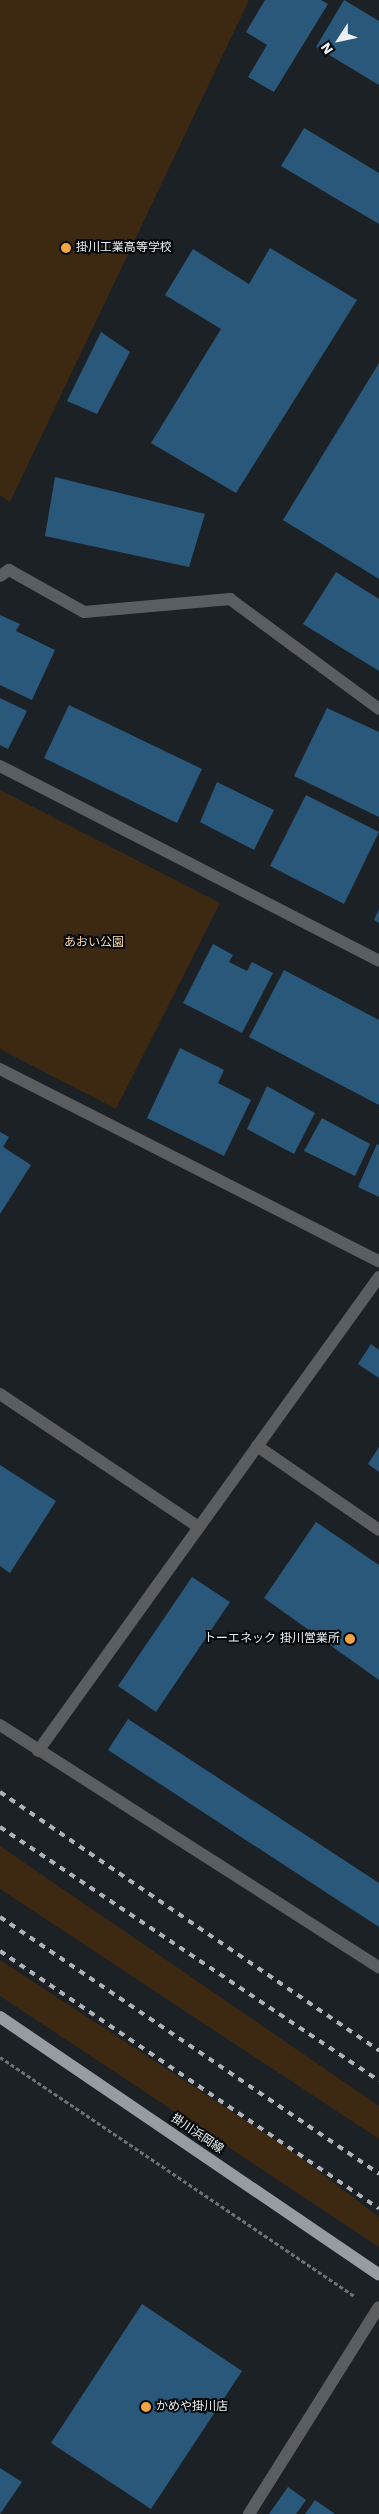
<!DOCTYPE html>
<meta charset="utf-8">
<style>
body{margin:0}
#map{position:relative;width:379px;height:2514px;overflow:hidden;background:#1c2126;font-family:"Work Sans","Noto Sans JP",sans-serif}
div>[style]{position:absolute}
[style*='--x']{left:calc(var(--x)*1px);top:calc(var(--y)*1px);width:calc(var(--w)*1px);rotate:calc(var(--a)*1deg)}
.green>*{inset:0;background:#3d2912}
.building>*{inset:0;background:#2a587b}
.path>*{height:3px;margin-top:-1.5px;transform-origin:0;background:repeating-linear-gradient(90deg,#6d7175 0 4px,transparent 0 6.5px)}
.minor>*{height:12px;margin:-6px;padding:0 6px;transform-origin:6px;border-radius:6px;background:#5b5e61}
.primary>*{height:12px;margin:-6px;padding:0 6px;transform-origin:6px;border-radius:6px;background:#969ca1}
.rail>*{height:4px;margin-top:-2px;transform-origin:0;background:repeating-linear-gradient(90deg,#afb3b7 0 6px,transparent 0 12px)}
.dots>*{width:14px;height:14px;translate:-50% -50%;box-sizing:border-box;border:2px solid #080b0d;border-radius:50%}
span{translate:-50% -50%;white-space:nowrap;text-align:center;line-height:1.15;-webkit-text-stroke:4px #080b0d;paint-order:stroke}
.poi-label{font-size:12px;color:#ecf0f3}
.left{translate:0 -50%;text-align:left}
.right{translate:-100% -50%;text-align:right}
.park-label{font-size:12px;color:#fcd9b2}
.street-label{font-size:12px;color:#ecf0f3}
.north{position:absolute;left:314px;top:15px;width:50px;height:50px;-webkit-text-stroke:4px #080b0d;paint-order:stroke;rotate:235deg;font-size:14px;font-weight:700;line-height:20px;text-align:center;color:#ecf0f3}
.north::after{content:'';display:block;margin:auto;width:18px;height:22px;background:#ecf0f3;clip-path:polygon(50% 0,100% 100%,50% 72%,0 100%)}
</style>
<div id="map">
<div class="green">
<i style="clip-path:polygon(0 0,249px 0,10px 502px,0 495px)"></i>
<i style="clip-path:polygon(0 790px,220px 903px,116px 1109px,0 1049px)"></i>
<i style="clip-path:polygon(0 1846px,379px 2106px,379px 2139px,0 1889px)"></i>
<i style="clip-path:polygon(0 1960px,289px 2149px,379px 2217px,379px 2247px,0 1996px)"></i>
</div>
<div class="building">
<i style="clip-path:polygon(265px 0,321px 0,328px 4px,274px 92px,248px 77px,267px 45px,246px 32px)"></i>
<i style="clip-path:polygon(344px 0,379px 21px,379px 85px,316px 47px)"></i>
<i style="clip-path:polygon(304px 128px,379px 173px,379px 224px,281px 166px)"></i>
<i style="clip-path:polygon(270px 248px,357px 300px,236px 493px,151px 443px,221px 329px,165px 295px,193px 249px,249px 284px)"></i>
<i style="clip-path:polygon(101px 332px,130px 352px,97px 414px,67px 401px)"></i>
<i style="clip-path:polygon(379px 363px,379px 579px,283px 520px)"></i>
<i style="clip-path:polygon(55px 477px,205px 514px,189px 567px,45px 536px)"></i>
<i style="clip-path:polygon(336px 572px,379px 599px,379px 671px,303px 624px)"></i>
<i style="clip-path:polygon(0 615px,20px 624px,16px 631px,55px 650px,32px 700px,0 685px)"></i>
<i style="clip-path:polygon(0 698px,27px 711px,8px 749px,0 745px)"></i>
<i style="clip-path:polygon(69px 705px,202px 769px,177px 823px,44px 758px)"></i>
<i style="clip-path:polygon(327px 708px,379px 732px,379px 817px,294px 776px)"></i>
<i style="clip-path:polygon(217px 782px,274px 810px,254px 850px,200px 822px)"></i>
<i style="clip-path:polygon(306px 795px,379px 832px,344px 904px,270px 866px)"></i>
<i style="clip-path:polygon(379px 909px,379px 923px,374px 920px)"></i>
<i style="clip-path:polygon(213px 944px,233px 955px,229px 962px,247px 971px,252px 962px,273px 973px,242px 1033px,183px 1003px)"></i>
<i style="clip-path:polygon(284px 970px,379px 1020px,379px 1105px,249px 1037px)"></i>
<i style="clip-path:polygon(180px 1048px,224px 1070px,218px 1083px,251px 1100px,224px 1156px,147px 1118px)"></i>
<i style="clip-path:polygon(267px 1086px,315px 1113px,294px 1154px,247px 1129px)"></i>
<i style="clip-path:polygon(322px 1118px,370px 1144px,355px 1176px,304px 1151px)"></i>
<i style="clip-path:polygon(0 1132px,9px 1137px,3px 1147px,31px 1165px,0 1214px)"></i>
<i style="clip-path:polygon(377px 1144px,379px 1145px,379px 1197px,358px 1187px)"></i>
<i style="clip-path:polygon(371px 1344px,379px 1350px,379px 1378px,358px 1364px)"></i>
<i style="clip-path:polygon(379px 1447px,379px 1472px,368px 1464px)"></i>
<i style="clip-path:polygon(0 1465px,56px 1501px,10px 1573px,0 1566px)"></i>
<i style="clip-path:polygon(316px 1522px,379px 1565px,379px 1680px,264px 1598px)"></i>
<i style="clip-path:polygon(192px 1577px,230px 1602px,156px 1712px,118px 1686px)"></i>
<i style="clip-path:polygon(128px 1719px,379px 1883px,379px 1927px,108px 1750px)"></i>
<i style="clip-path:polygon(142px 2304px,242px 2371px,151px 2509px,51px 2443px)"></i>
<i style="clip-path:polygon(0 2468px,22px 2482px,0 2514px)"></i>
<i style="clip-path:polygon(288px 2487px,306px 2500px,296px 2514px,269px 2514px)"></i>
<i style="clip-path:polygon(315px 2500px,335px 2514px,305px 2514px)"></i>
</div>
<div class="path">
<i style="--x:0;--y:2057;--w:427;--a:34"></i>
</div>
<div class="minor">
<i style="--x:0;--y:576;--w:11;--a:-34"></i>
<i style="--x:9;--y:570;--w:86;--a:29.2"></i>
<i style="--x:84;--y:612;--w:147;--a:-5.1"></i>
<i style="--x:230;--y:599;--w:185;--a:36.4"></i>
<i style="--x:0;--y:766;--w:426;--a:27.2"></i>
<i style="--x:0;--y:1069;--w:425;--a:26.9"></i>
<i style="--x:0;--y:1394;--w:239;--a:33.8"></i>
<i style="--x:257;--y:1446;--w:148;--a:34.5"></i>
<i style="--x:0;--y:1725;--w:450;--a:32.6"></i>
<i style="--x:38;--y:1751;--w:584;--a:-54.27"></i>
<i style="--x:249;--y:2514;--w:244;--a:-57.9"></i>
</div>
<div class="primary">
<i style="--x:0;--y:2017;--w:458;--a:34.2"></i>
</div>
<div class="rail">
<i style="--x:0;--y:1792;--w:459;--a:34.3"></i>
<i style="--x:0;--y:1827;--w:456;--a:33.8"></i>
<i style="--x:0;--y:1917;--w:458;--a:34.1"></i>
<i style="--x:0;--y:1951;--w:458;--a:34.2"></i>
</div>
<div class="dots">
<i style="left:66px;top:248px;background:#f2a541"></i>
<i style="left:350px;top:1639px;background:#f2a541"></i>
<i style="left:146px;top:2407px;background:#f2a541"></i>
</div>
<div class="poi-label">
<span class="left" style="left:76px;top:248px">掛川工業高等学校</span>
<span class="right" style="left:340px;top:1639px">トーエネック 掛川営業所</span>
<span class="left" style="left:156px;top:2407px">かめや掛川店</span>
</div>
<div class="park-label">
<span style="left:94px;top:943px">あおい公園</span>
</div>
<div class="street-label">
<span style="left:197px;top:2134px;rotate:34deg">掛川浜岡線</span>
</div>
<div class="north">N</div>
</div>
